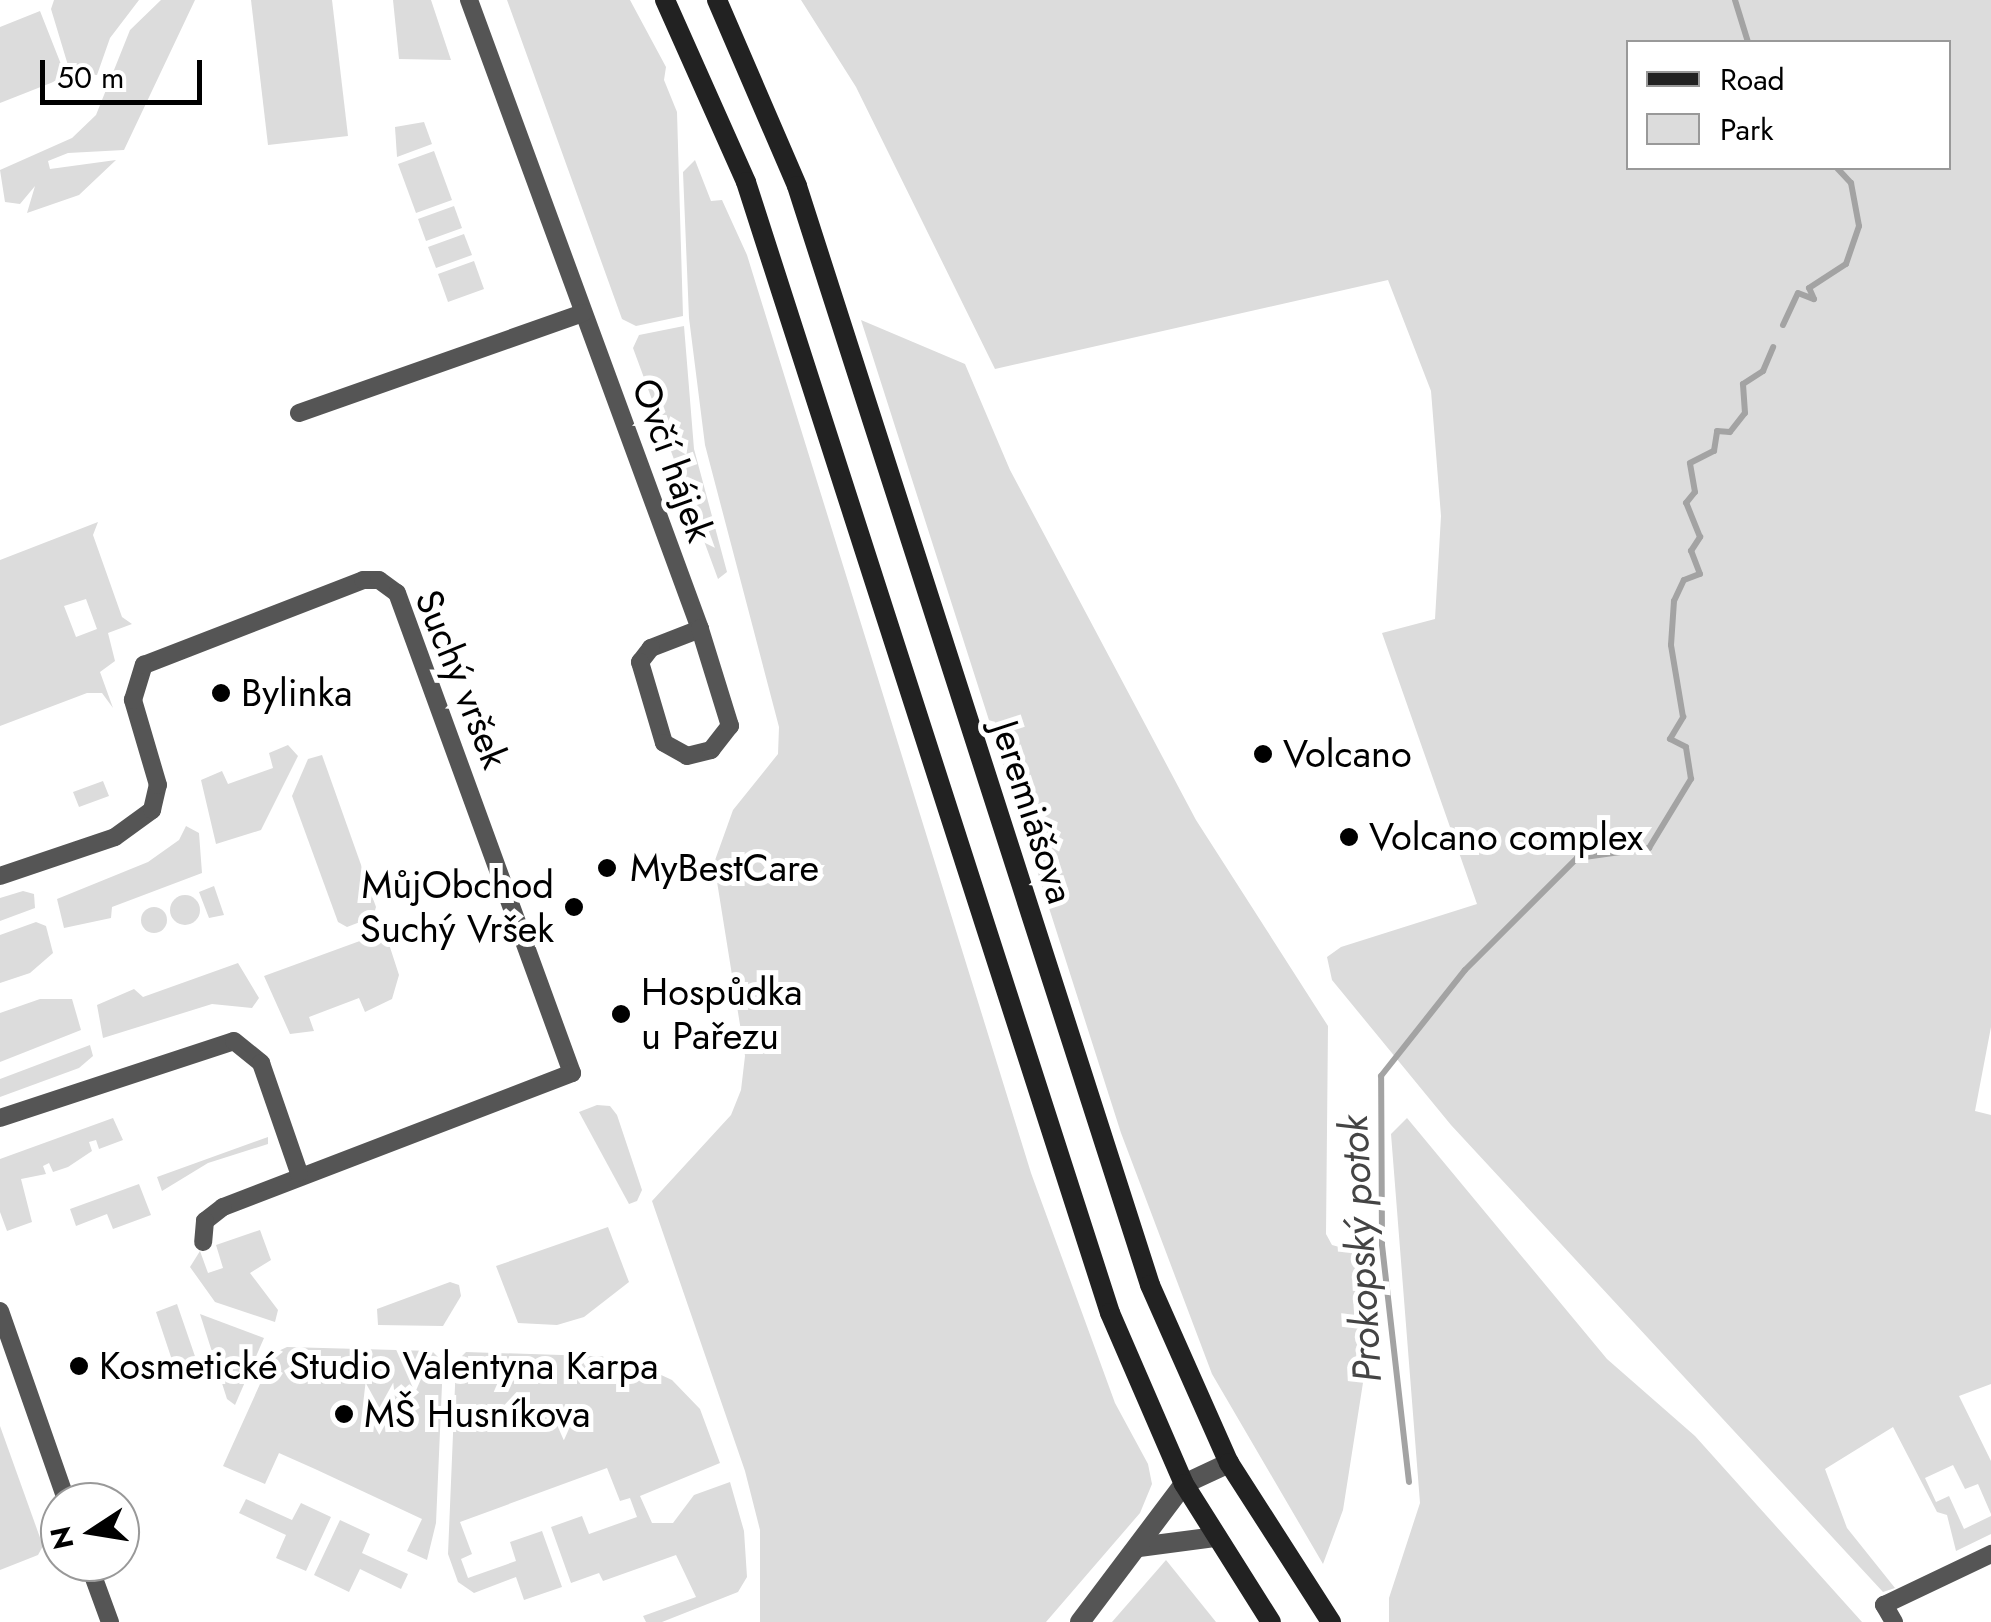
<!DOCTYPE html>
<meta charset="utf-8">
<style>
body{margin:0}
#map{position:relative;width:1991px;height:1622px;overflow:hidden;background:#fff;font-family:Jost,sans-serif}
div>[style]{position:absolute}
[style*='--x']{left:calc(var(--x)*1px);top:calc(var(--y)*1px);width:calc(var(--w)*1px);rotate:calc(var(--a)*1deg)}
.green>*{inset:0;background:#dcdcdc}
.round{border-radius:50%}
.stream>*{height:6px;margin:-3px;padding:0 3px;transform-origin:3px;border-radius:3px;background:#a3a3a3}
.minor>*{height:18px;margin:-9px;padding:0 9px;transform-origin:9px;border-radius:9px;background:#555}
.tertiary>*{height:20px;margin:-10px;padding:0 10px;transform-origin:10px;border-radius:10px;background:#555}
.secondary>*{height:20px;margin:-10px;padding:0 10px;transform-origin:10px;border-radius:10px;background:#222}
.dots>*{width:28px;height:28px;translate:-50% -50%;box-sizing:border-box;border:5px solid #fff;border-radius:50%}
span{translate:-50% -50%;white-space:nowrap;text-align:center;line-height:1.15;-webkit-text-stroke:10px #fff;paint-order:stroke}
.street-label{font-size:38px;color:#000}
.poi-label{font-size:38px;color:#000}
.left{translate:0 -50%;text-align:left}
.right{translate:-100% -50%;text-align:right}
.water-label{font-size:40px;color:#444;font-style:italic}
.legend{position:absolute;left:1626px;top:40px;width:325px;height:130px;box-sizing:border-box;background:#fff;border:2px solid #999;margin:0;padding:12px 18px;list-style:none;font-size:30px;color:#000}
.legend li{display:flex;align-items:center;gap:20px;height:50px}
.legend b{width:50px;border:2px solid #999}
.north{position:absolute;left:40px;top:1482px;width:100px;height:100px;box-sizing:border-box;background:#fff;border:2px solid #999;border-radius:50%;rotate:258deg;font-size:28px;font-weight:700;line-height:40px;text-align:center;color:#000}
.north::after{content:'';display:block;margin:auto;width:35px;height:45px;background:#000;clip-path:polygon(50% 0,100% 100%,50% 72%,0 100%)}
.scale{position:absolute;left:40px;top:60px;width:162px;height:45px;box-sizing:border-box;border:5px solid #000;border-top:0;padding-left:12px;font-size:30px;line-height:35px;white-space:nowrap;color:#000;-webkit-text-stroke:8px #fff;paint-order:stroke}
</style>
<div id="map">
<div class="green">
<i style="clip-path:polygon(54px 0,139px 0,110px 38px,97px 75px,70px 72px,51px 9px)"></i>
<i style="clip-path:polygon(161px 0,195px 0,124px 150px,68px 153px,48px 161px,50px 169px,116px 160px,79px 195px,27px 213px,35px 186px,20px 204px,5px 202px,0 170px,72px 138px,96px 115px,130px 30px)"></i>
<i style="clip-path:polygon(251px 0,332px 0,348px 136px,268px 145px)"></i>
<i style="clip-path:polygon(393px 0,431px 0,451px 60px,399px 59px)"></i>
<i style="clip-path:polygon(507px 0,630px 0,666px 67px,664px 80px,677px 112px,683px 316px,636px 326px,622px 319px)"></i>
<i style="clip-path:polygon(evenodd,801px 0,1991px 0,1991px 1027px,1975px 1111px,1991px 1115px,1991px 1384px,1959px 1396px,1991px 1461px,1991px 1514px,1978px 1484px,1965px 1489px,1953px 1465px,1925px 1478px,1936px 1502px,1949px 1496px,1964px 1529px,1991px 1516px,1991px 1534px,1956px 1551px,1947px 1515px,1937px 1512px,1893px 1427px,1825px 1469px,1847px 1528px,1895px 1588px,1883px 1592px,1451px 1125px,1332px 980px,1327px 957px,1341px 947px,1477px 904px,1382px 633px,1435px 619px,1441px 516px,1431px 391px,1388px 280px,995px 369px,856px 87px,801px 0,1628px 42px,1948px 42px,1948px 168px,1628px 168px,1628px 42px)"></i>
<i style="clip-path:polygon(40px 11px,66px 77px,0 103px,0 27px)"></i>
<i style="clip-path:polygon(424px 122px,432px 144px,397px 157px,395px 127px)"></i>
<i style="clip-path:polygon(434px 151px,452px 200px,416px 213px,398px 164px)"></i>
<i style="clip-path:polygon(695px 160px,711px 201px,722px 200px,747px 255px,1031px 1173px,1115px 1403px,1148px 1464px,1152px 1484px,1140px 1513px,1046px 1622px,760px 1622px,760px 1530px,745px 1471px,652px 1201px,731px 1115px,741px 1090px,745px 1056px,714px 863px,733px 810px,778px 754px,779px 727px,705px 445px,689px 318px,683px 172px)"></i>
<i style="clip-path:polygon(454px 206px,462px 228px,426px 241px,418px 219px)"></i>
<i style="clip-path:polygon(464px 234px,472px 255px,436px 268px,428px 247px)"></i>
<i style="clip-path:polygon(474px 261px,484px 289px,448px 302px,438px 274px)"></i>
<i style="clip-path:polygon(861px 320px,965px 364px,1010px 470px,1196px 820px,1328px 1026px,1326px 1234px,1332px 1245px,1354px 1251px,1365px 1370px,1343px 1510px,1323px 1564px,1212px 1374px,1121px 1133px)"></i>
<i style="clip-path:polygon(684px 326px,694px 449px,727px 572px,718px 579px,633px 348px,639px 335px)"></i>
<i style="clip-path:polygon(evenodd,98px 522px,93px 535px,122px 617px,132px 624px,108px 633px,115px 661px,100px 672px,113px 708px,102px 693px,87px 693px,0 726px,0 560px,98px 522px,86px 599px,97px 629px,76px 637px,64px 606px,86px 599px)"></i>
<i style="clip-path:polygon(288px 745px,298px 756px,261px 830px,216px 844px,201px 780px,222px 771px,228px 784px,273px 768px,269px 753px)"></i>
<i style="clip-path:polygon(322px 755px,376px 907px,373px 917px,347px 927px,338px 922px,292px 796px,308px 759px)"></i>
<i style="clip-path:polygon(103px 781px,109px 796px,79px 807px,73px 792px)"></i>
<i style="clip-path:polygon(186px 826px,199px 833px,202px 873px,112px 907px,111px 918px,64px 928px,57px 899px,148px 862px,179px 840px)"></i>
<i style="clip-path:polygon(214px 886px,224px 915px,209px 918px,199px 892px)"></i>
<i style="clip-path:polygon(23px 891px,34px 894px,35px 908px,0 921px,0 898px)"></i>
<i class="round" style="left:170px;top:895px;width:30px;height:30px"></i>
<i class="round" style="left:141px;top:907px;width:26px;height:26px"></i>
<i style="clip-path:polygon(36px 922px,46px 926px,53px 953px,30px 973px,0 983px,0 935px)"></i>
<i style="clip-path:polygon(379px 934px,387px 938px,399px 975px,392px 999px,365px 1012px,359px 998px,309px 1017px,314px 1031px,290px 1034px,264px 976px)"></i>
<i style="clip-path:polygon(238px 963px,259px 998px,252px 1008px,212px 1004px,103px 1038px,97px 1005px,134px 989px,143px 997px)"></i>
<i style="clip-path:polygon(40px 999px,72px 999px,81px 1030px,0 1062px,0 1013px)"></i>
<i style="clip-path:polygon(90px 1045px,93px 1056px,79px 1068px,0 1097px,0 1079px)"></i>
<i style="clip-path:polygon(597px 1105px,610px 1106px,617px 1115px,642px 1190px,637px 1201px,629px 1204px,579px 1112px)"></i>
<i style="clip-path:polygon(113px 1118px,123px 1140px,99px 1149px,96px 1140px,89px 1142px,92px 1151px,68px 1167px,53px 1172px,49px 1163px,43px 1166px,46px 1174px,21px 1179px,32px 1222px,7px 1231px,0 1212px,0 1159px)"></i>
<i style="clip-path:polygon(1407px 1118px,1607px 1359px,1695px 1436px,1862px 1622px,1389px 1622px,1389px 1598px,1420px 1503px,1391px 1134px)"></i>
<i style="clip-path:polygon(268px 1137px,268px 1144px,208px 1163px,162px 1191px,157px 1177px)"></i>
<i style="clip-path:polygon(139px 1184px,151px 1215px,113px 1229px,107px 1214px,76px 1226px,70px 1209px)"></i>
<i style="clip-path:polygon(608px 1227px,629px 1282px,584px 1317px,557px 1325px,518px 1323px,496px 1266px)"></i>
<i style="clip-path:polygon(260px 1230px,271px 1260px,250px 1273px,278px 1310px,275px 1322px,215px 1302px,190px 1267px,200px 1251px,208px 1273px,223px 1268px,216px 1245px)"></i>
<i style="clip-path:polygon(450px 1282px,459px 1285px,461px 1296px,443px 1326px,378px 1325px,377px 1309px)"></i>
<i style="clip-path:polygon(177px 1304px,199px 1368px,177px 1375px,156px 1312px)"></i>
<i style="clip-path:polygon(200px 1314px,264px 1338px,235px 1405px,227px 1399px)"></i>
<i style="clip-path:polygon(287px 1347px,432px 1351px,443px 1362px,436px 1523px,427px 1560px,407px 1551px,422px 1519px,315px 1469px,279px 1453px,265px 1484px,223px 1466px,274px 1353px)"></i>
<i style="clip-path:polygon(466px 1352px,622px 1357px,672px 1380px,700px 1409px,720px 1463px,640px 1496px,652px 1523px,673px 1523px,694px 1495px,730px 1482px,744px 1531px,747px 1577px,738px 1592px,662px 1622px,646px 1622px,643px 1616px,696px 1597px,676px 1555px,603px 1581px,599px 1573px,571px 1583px,551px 1527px,582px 1516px,589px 1534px,637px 1517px,630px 1498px,620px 1501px,607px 1468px,460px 1522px,472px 1554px,461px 1559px,468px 1578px,516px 1561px,510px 1542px,542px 1531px,562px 1587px,524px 1600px,516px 1577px,474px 1593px,458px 1582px,448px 1554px,456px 1362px)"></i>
<i style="clip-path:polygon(0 1426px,43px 1546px,38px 1555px,0 1570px)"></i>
<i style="clip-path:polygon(246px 1499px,292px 1520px,301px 1503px,331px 1517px,306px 1571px,276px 1558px,286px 1535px,239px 1513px)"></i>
<i style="clip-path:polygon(340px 1520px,370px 1534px,362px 1553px,408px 1574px,401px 1589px,360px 1569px,349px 1592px,314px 1575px)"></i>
<i style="clip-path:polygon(1166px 1560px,1216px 1622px,1112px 1622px)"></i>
</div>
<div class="stream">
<i style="--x:1735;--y:0;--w:44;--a:72.8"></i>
<i style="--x:1783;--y:325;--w:35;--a:-65"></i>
<i style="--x:1798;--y:293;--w:17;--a:21"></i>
<i style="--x:1814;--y:299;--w:12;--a:-114"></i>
<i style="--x:1809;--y:288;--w:44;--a:-33"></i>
<i style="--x:1846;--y:264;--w:40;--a:-71.1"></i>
<i style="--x:1859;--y:226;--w:44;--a:-100.5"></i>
<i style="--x:1851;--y:183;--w:21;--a:-133"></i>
<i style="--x:1409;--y:1482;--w:240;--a:-96.5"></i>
<i style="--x:1382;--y:1244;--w:168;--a:-90.3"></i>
<i style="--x:1381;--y:1076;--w:135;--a:-51.6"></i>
<i style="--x:1465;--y:970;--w:158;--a:-45"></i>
<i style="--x:1577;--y:858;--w:73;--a:-7.9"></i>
<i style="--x:1649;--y:848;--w:81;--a:-58.7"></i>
<i style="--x:1691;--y:779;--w:32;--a:-99"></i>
<i style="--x:1686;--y:747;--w:18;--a:-153"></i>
<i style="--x:1670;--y:739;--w:26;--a:-59"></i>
<i style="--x:1683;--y:717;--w:73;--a:-99.5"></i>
<i style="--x:1671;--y:645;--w:44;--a:-86.1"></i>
<i style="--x:1674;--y:601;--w:23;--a:-65"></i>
<i style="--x:1684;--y:580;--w:17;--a:-21"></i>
<i style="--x:1700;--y:574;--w:25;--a:-111"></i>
<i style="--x:1691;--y:551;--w:17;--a:-57"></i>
<i style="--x:1700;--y:537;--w:37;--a:-112"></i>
<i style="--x:1686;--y:503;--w:14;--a:-51"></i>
<i style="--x:1695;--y:492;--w:29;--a:-100"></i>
<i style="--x:1690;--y:463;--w:27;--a:-27"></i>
<i style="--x:1714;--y:451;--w:20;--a:-81"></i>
<i style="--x:1717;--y:431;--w:13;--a:4"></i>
<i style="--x:1730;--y:432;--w:24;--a:-52"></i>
<i style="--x:1745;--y:413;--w:29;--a:-94"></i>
<i style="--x:1743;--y:384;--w:24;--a:-33"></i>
<i style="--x:1763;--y:371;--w:26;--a:-67"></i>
</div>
<div class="minor">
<i style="--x:469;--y:0;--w:670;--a:69.83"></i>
<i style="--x:700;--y:629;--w:53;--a:158.8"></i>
<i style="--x:651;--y:648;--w:18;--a:128"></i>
<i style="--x:640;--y:662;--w:84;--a:73.5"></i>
<i style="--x:664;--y:743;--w:26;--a:29"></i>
<i style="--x:687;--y:756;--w:25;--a:-14"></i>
<i style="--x:711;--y:750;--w:31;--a:-52"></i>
<i style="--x:730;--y:726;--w:102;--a:-107.2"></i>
<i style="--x:299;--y:413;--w:301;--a:-19.4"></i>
<i style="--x:0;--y:876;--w:121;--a:-18.7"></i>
<i style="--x:115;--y:837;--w:46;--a:-36.1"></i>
<i style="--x:152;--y:810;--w:26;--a:-77"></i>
<i style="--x:158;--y:785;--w:89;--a:-106.4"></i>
<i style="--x:133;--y:700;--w:37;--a:-73"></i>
<i style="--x:144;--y:665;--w:235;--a:-21.2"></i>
<i style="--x:363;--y:580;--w:16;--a:0"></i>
<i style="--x:379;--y:580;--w:22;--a:36"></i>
<i style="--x:397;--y:593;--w:511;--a:69.97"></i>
<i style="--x:572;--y:1073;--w:374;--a:159"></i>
<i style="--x:223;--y:1207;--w:23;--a:142"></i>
<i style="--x:205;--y:1221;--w:21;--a:95"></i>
<i style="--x:0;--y:1118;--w:246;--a:-18.2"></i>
<i style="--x:234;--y:1041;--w:35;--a:39"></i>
<i style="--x:261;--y:1063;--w:116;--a:70.9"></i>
<i style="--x:0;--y:1311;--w:202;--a:70.7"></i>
<i style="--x:88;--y:1562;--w:64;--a:69.9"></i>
<i style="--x:1894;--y:1622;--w:20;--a:-120"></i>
<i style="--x:1884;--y:1605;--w:119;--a:-25.5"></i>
</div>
<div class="tertiary">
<i style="--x:1139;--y:1547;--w:78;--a:-7.4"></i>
<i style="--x:1080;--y:1622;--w:173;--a:-53"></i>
<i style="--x:1184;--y:1484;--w:50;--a:-25"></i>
</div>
<div class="secondary">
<i style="--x:665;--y:0;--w:199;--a:66"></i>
<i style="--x:746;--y:182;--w:1188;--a:72.16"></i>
<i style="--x:1110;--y:1313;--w:186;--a:66.6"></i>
<i style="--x:1184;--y:1484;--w:163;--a:57.8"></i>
<i style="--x:717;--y:0;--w:202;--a:66.7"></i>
<i style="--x:797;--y:186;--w:1154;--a:72.19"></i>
<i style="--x:1150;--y:1285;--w:195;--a:66.1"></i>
<i style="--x:1229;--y:1463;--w:189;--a:57.3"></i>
</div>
<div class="dots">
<i style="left:221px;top:693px;background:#000"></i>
<i style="left:1263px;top:754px;background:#000"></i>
<i style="left:1349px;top:837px;background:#000"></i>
<i style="left:607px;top:868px;background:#000"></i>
<i style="left:574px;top:907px;background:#000"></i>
<i style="left:621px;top:1014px;background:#000"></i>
<i style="left:79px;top:1366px;background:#000"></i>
<i style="left:344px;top:1414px;background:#000"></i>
</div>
<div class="street-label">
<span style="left:673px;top:460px;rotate:70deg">Ovčí hájek</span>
<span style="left:462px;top:679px;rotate:68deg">Suchý vršek</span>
<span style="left:1033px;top:812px;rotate:72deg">Jeremiášova</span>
</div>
<div class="poi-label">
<span class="left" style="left:241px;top:693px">Bylinka</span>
<span class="left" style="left:1283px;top:754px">Volcano</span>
<span class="left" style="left:1369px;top:837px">Volcano complex</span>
<span class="left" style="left:630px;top:868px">MyBestCare</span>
<span class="right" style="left:554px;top:907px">MůjObchod<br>Suchý Vršek</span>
<span class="left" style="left:641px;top:1014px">Hospůdka<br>u Pařezu</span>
<span class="left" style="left:99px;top:1366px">Kosmetické Studio Valentyna Karpa</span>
<span class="left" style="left:364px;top:1414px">MŠ Husníkova</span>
</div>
<div class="water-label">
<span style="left:1360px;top:1249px;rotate:-93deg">Prokopský potok</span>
</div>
<ul class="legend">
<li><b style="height:12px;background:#222"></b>Road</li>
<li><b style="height:28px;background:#dcdcdc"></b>Park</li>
</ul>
<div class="north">N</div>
<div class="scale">50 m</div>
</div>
